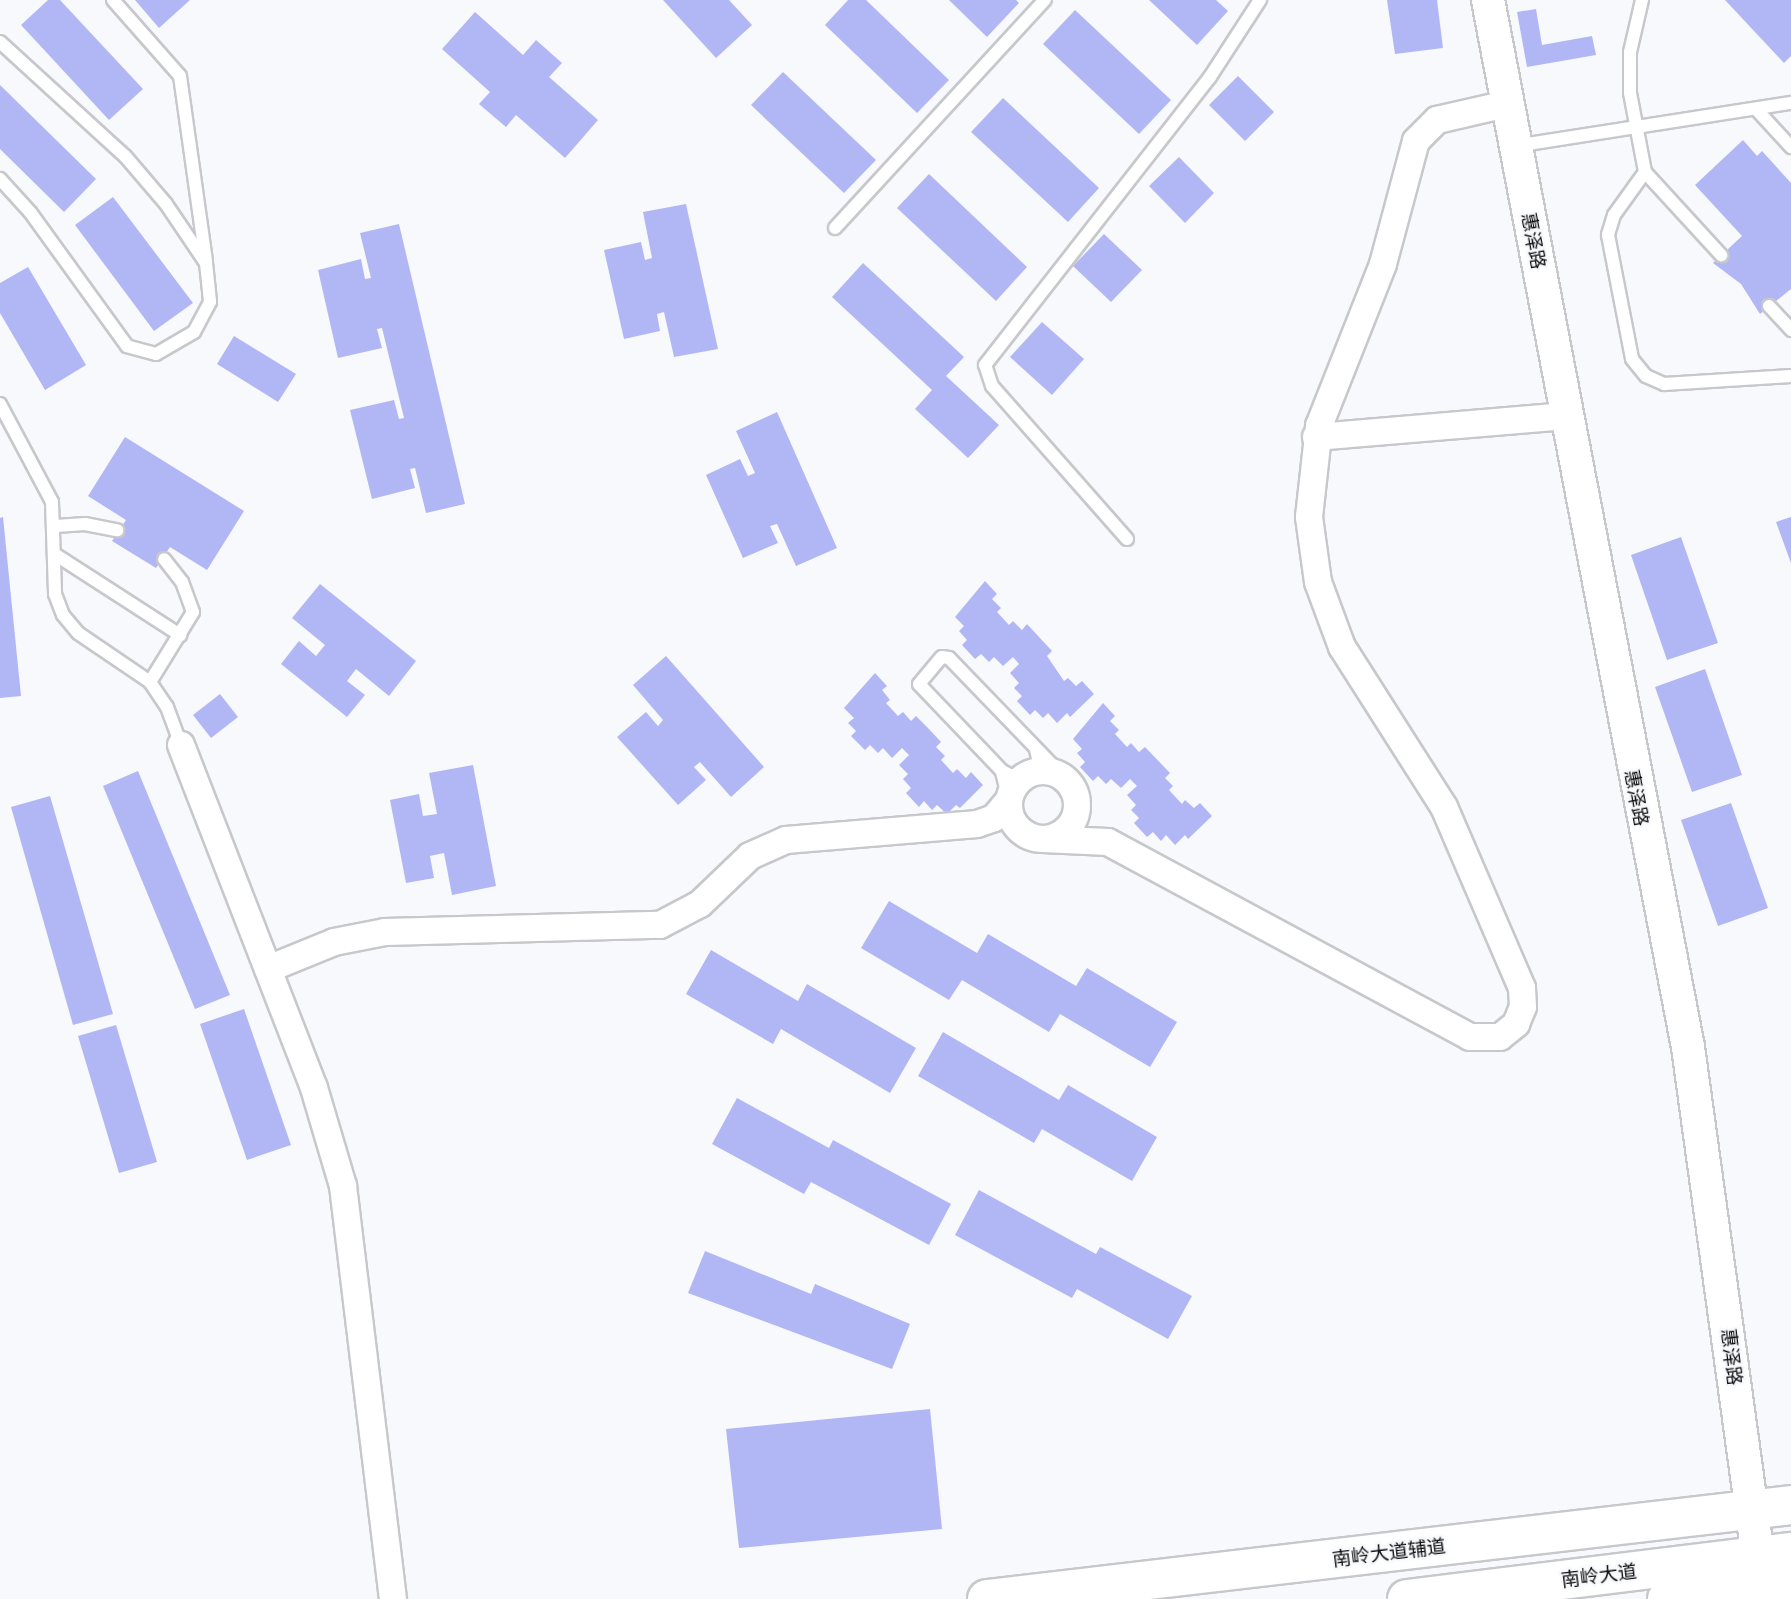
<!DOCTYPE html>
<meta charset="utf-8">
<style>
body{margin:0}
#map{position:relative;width:1791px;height:1599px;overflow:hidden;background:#f8f9fd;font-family:"DejaVu Sans","Noto Sans SC",sans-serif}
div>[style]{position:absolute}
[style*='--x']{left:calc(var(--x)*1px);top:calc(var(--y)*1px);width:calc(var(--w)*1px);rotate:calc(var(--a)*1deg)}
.building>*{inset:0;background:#b1b7f4}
.roads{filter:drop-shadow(2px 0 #c7c8cc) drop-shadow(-2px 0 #c7c8cc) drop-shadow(0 2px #c7c8cc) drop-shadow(0 -2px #c7c8cc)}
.service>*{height:12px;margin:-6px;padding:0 6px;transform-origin:6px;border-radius:6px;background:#fff}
.minor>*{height:26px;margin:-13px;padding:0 13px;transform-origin:13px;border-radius:13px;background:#fff}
.minor>.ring{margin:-13px;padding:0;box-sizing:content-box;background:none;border:26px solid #fff;border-radius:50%}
.tertiary>*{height:32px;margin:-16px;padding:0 16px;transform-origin:16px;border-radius:16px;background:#fff}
.primary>*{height:38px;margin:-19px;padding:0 19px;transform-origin:19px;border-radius:19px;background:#fff}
.trunk>*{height:38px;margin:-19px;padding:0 19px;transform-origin:19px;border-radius:19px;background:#fff}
span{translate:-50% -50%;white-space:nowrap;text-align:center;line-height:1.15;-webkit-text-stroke:5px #f8f9fd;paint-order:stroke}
.street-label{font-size:19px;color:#0c0c0d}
</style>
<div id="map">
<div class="building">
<i style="clip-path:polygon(48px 0,60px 0,143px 89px,109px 120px,21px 25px)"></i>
<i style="clip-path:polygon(135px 0,190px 0,159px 28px)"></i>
<i style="clip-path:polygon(663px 0,729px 0,752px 25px,716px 58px)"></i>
<i style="clip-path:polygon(848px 0,866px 0,949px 80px,917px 113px,825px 25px)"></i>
<i style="clip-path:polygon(949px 0,1016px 0,1019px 3px,987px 37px)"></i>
<i style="clip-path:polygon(1149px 0,1216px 0,1228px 11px,1197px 45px)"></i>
<i style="clip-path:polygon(1387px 0,1437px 0,1443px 48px,1395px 54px)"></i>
<i style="clip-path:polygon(1725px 0,1791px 0,1791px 56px,1784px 63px)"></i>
<i style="clip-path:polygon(1536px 9px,1542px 45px,1592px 36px,1596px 55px,1527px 67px,1517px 12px)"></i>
<i style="clip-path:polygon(1075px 10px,1171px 100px,1139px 134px,1043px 44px)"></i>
<i style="clip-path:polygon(475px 12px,523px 55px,536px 40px,562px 63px,549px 77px,598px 120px,565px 158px,516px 115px,506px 127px,479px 104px,490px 92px,442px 49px)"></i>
<i style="clip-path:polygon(783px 72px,876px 160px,844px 193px,751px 105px)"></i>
<i style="clip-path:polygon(1238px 76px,1274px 112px,1245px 141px,1209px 105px)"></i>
<i style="clip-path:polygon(0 85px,96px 179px,64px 212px,0 149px)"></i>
<i style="clip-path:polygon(1003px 98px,1099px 188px,1068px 222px,971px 132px)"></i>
<i style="clip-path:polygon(1743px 140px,1757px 156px,1762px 151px,1791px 183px,1791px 289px,1760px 314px,1741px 284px,1713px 263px,1742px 236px,1695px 185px)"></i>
<i style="clip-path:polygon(1179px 157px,1214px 193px,1185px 223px,1149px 186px)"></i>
<i style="clip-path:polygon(929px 174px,1027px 267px,996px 301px,897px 208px)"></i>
<i style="clip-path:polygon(113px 197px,193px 303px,154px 331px,75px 225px)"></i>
<i style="clip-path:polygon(686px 204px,718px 349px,674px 357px,664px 312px,657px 314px,660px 331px,624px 339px,604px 250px,641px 242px,645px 260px,652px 258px,643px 212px)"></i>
<i style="clip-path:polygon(399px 224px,465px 504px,426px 513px,415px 468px,410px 469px,415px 488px,372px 499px,350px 410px,394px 400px,399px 419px,404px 418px,382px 328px,377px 329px,382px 348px,338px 358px,318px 270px,361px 259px,365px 279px,371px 278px,360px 233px)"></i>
<i style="clip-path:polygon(1104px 234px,1142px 270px,1111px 302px,1073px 266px)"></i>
<i style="clip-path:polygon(863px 263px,964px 357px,946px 376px,999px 425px,968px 458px,915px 409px,932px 390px,832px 297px)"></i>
<i style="clip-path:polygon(28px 267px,86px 365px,45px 390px,0 313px,0 283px)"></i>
<i style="clip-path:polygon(1042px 322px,1084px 359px,1052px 395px,1010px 357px)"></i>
<i style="clip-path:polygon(234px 336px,296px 374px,278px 402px,217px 364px)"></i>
<i style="clip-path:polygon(777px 412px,837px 548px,796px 566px,777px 524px,770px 526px,778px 543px,743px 558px,706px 475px,740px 459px,748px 476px,755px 473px,736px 431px)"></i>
<i style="clip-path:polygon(125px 437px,244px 511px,207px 570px,170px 547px,156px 568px,112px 541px,126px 520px,88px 496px)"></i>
<i style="clip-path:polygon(3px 517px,21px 696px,0 698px,0 518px)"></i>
<i style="clip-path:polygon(1791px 517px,1791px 563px,1776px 522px)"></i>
<i style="clip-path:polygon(1681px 537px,1718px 643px,1667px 660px,1631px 555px)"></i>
<i style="clip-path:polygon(985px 581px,997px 594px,992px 599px,1001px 608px,997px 612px,1009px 625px,1013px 621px,1022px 630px,1027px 624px,1052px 651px,1047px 656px,1064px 681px,1068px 678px,1076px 686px,1082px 681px,1094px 694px,1070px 717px,1067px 713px,1057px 723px,1048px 713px,1043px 718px,1035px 710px,1030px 715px,1017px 701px,1022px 696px,1014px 688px,1019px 683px,1010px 673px,1019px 664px,1013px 657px,1003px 666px,994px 657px,989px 662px,981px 654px,975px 659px,962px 645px,967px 640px,959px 631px,964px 626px,955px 617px)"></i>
<i style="clip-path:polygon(320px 584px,416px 661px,389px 696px,356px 669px,347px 681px,365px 695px,347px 717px,281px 664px,299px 641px,316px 656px,325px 645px,292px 618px)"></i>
<i style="clip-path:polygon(666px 656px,764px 767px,731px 797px,700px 762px,694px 767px,706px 780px,678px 805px,617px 737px,646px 712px,658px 726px,663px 720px,633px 685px)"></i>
<i style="clip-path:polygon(1705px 669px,1742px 775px,1692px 792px,1655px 687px)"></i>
<i style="clip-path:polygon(875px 673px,887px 686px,882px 690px,890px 700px,886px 703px,898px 716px,903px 712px,911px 721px,916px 716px,929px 729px,941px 742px,936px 747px,945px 756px,941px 760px,953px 773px,957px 769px,966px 778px,971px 772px,983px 785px,960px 808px,956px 805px,947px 814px,937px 805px,932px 810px,924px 801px,919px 807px,906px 793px,911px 788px,903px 779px,908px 774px,899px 765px,909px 755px,902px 748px,892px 758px,883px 748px,878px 753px,870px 745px,865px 750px,851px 736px,856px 731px,848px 723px,854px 718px,844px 708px)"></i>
<i style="clip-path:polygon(220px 694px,238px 717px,211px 738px,193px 715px)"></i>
<i style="clip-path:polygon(1103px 703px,1115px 716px,1110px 721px,1119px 730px,1115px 734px,1127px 747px,1131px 743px,1139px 752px,1145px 747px,1170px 773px,1165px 778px,1173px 786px,1169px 790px,1182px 804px,1185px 800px,1194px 808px,1200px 803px,1212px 816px,1188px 839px,1185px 835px,1175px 845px,1166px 835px,1161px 841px,1153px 832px,1147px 837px,1134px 823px,1139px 818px,1131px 810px,1136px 805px,1127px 795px,1137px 786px,1130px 779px,1121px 788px,1111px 779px,1106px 784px,1098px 776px,1093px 781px,1080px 767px,1085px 762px,1077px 753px,1082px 749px,1073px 739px)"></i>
<i style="clip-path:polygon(473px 765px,496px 886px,452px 895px,444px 853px,430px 856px,434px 878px,406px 883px,390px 800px,419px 794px,423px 816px,437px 814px,429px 773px)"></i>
<i style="clip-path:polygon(138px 771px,230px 995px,195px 1009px,103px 786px)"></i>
<i style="clip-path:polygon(50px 796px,113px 1014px,73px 1025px,11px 807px)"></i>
<i style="clip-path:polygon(1731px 803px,1768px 908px,1718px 926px,1681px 820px)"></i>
<i style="clip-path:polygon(889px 901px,977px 953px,988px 934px,1076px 986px,1087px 968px,1177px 1022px,1150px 1067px,1060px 1014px,1049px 1032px,962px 980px,949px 1000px,861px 948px)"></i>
<i style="clip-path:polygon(711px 950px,798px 1001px,807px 984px,916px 1048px,890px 1093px,781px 1029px,773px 1044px,686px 994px)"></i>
<i style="clip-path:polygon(244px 1009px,291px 1145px,247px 1160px,200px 1024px)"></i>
<i style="clip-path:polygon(116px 1025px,157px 1162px,119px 1173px,78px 1036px)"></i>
<i style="clip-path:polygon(943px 1032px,1059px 1100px,1068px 1085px,1157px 1137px,1132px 1181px,1042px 1129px,1034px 1143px,918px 1076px)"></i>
<i style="clip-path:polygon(737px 1098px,829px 1148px,833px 1140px,951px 1204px,929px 1245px,811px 1182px,804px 1194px,712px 1144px)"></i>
<i style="clip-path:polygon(979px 1190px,1096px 1254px,1100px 1247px,1192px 1296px,1168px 1339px,1077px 1289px,1072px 1298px,955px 1235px)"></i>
<i style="clip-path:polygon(705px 1251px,811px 1294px,815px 1284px,910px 1324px,892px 1369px,688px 1293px)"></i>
<i style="clip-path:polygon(930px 1409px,942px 1529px,739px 1548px,726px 1429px)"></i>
</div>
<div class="roads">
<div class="service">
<i style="--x:113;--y:0;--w:101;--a:48.6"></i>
<i style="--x:180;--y:76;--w:186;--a:82"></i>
<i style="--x:1642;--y:0;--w:53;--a:103"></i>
<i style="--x:1630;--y:52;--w:41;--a:90"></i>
<i style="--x:1630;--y:93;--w:80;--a:79.2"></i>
<i style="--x:1645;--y:172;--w:53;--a:125.8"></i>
<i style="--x:1614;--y:215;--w:21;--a:107"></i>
<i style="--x:1608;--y:235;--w:126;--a:79"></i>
<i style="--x:1632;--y:359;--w:22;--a:51"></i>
<i style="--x:1646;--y:376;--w:20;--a:24"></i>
<i style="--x:1664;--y:384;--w:127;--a:-3.6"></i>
<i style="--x:0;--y:42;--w:169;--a:42.4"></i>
<i style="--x:125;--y:156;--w:63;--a:49.5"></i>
<i style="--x:166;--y:204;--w:71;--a:55.9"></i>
<i style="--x:206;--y:263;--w:39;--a:84"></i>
<i style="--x:210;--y:302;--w:34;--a:118"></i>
<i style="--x:194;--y:332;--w:44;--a:149.9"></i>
<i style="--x:156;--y:354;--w:30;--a:-165"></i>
<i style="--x:127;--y:346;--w:165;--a:-125.9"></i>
<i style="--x:30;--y:212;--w:45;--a:-132.3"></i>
<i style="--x:1756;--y:109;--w:52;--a:47.4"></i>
<i style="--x:1515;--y:146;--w:279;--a:-8.9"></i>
<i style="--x:1645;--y:172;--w:113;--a:47.5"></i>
<i style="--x:835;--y:228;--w:310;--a:-47.4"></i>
<i style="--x:1769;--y:306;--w:33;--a:47"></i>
<i style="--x:0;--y:404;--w:111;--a:62"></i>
<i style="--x:52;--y:502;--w:92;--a:88.1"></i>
<i style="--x:55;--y:594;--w:22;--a:69"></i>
<i style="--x:63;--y:615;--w:23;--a:50"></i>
<i style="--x:78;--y:633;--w:87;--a:34.2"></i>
<i style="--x:150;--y:682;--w:30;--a:56"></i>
<i style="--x:167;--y:707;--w:40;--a:69.8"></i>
<i style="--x:56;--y:526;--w:29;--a:-4"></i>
<i style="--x:85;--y:524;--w:33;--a:11"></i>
<i style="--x:1127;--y:539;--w:204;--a:-131.4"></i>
<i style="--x:992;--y:386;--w:22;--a:-108"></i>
<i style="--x:985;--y:365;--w:365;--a:-52"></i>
<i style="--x:1210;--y:77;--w:92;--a:-57"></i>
<i style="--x:56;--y:555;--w:148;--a:32.8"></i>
<i style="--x:150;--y:682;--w:82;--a:-58.4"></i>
<i style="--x:193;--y:612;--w:32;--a:-110"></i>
<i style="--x:182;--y:582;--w:29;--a:-128"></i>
<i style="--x:1002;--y:771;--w:13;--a:27"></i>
<i style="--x:1014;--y:777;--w:20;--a:-18"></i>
<i style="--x:1033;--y:771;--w:11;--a:-56"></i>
<i style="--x:1039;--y:762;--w:12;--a:-104"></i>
<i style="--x:1009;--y:800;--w:30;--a:-104"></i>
<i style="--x:1002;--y:771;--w:120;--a:-133.7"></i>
<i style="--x:919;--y:684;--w:35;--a:-50"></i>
<i style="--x:942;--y:657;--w:7;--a:8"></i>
<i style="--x:949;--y:658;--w:168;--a:46"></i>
</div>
<div class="minor">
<i style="--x:1316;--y:437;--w:250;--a:-4.8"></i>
<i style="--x:181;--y:745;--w:368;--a:68.8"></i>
<i style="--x:314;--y:1088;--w:102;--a:73.5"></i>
<i style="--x:343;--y:1186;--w:416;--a:83.1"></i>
<i class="ring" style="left:1009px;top:771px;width:42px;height:42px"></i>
<i style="--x:1043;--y:839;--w:65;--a:2.6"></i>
<i style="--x:1108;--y:842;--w:411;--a:28.3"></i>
<i style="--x:1470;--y:1037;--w:30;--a:0"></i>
<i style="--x:1500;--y:1037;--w:21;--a:-39"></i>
<i style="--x:1516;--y:1024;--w:18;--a:-68"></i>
<i style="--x:1523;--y:1007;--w:19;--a:-93"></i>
<i style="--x:1522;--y:988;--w:197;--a:-113.3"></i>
<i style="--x:1444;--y:807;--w:190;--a:-122.5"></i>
<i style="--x:1342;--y:647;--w:69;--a:-110.3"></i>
<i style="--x:1318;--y:582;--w:66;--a:-97.9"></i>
<i style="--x:1309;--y:517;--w:92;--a:-83.7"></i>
<i style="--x:1319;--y:426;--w:174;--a:-68.4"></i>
<i style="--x:1383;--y:264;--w:127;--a:-75"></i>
<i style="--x:1416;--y:141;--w:30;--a:-45"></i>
<i style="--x:1437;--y:120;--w:72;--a:-12.9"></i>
<i style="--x:268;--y:969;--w:71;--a:-22.2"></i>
<i style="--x:334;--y:942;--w:52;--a:-11.1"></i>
<i style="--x:385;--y:932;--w:275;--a:-1.5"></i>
<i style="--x:660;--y:925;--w:45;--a:-27.7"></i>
<i style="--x:700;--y:904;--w:69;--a:-43.8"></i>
<i style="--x:750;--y:856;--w:39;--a:-24"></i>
<i style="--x:786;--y:840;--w:192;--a:-4.8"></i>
<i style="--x:977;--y:824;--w:18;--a:-19"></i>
<i style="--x:994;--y:818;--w:23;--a:-50"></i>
</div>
<div class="tertiary">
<i style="--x:1488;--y:0;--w:1066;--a:79.19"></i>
<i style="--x:1688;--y:1047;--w:536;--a:82.17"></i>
</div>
<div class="primary">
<i style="--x:987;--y:1599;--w:809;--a:-6.67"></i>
</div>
<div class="trunk">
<i style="--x:1049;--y:1593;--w:25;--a:14"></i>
<i style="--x:1407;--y:1599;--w:387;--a:-7"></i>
<i style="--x:1667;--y:1599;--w:125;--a:-7.4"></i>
</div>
</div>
<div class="street-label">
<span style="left:1533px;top:241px;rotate:79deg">惠泽路</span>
<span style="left:1636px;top:798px;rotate:79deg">惠泽路</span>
<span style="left:1731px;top:1357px;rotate:83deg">惠泽路</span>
<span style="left:1389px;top:1553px;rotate:-7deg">南岭大道辅道</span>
<span style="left:1599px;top:1576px;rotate:-7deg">南岭大道</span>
</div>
</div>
